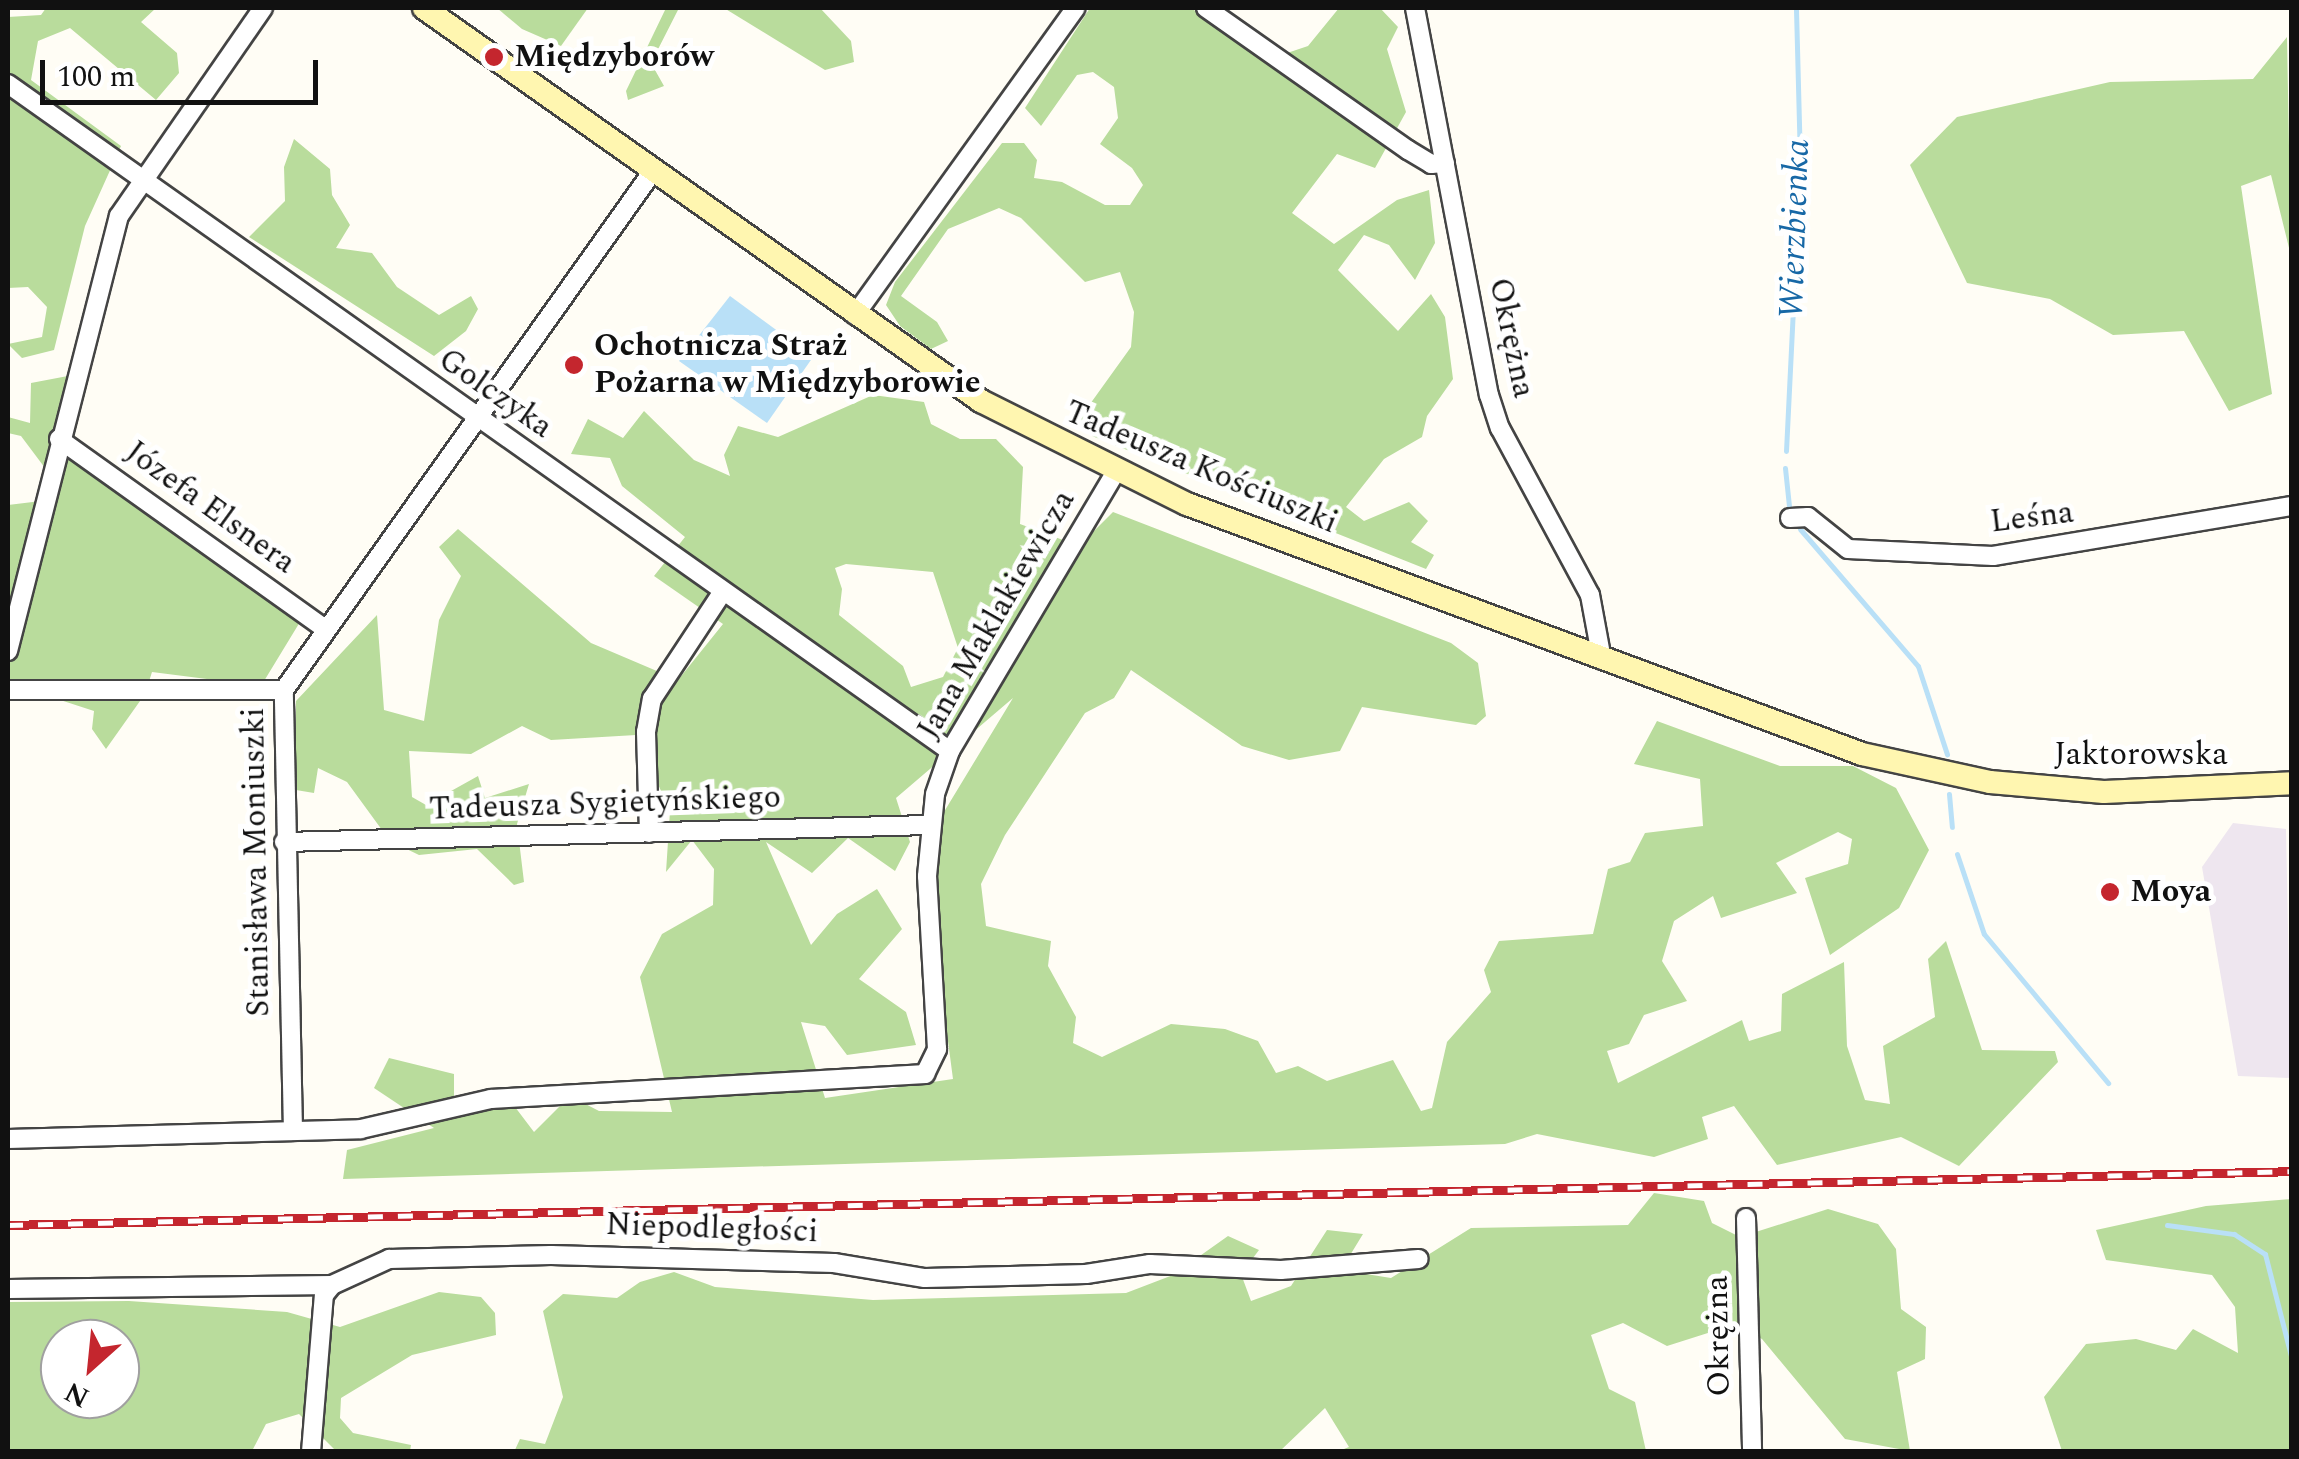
<!DOCTYPE html>
<meta charset="utf-8">
<style>
body{margin:0}
#map{position:relative;width:2299px;height:1459px;overflow:hidden;background:#fffdf5;font-family:Spectral,serif}
div>[style]{position:absolute}
[style*='--x']{left:calc(var(--x)*1px);top:calc(var(--y)*1px);width:calc(var(--w)*1px);rotate:calc(var(--a)*1deg)}
.industrial>*{inset:0;background:#eee6ef}
.forest>*{inset:0;background:#b9dc9c}
.water>*{inset:0;background:#b9e0f7}
.stream>*{height:5px;margin:-2.5px;padding:0 2.5px;transform-origin:2.5px;border-radius:2.5px;background:#b9e0f7}
.roads{filter:drop-shadow(2px 0 #444) drop-shadow(-2px 0 #444) drop-shadow(0 2px #444) drop-shadow(0 -2px #444)}
.minor>*{height:18px;margin:-9px;padding:0 9px;transform-origin:9px;border-radius:9px;background:#fff}
.secondary>*{height:22px;margin:-11px;padding:0 11px;transform-origin:11px;border-radius:11px;background:#fff6b0}
.rail>*{height:9px;margin-top:-4.5px;transform-origin:0;background:repeating-linear-gradient(90deg,#fff 0 15px,#c4262e 0 30px);box-sizing:border-box;border-block:2px solid #c4262e}
.dots>*{width:28px;height:28px;translate:-50% -50%;box-sizing:border-box;border:5px solid #fff;border-radius:50%}
span{translate:-50% -50%;white-space:nowrap;text-align:center;line-height:1.15;-webkit-text-stroke:10px #fff;paint-order:stroke}
.poi-label{font-size:32px;color:#111;font-weight:700}
.left{translate:0 -50%;text-align:left}
.street-label{font-size:32px;color:#111}
.water-label{font-size:35px;color:#1768a6;font-style:italic}
.frame{position:absolute;inset:0;border:10px solid #111;pointer-events:none}
.north{position:absolute;left:40px;top:1319px;width:100px;height:100px;box-sizing:border-box;background:#fff;border:2px solid #a0a0a0;border-radius:50%;rotate:207deg;font-size:28px;font-weight:700;line-height:40px;text-align:center;color:#111}
.north::after{content:'';display:block;margin:auto;width:35px;height:45px;background:#c4262e;clip-path:polygon(50% 0,100% 100%,50% 72%,0 100%)}
.scale{position:absolute;left:40px;top:60px;width:278px;height:45px;box-sizing:border-box;border:5px solid #111;border-top:0;padding-left:12px;font-size:30px;line-height:35px;white-space:nowrap;color:#111;-webkit-text-stroke:8px #fff;paint-order:stroke}
</style>
<div id="map">
<div class="industrial">
<i style="clip-path:polygon(2233px 823px,2286px 829px,2291px 1078px,2238px 1076px,2202px 867px)"></i>
</div>
<div class="forest">
<i style="clip-path:polygon(46px 8px,156px 8px,141px 22px,177px 53px,179px 73px,156px 100px,70px 28px,38px 41px,31px 80px,121px 146px,85px 226px,54px 350px,22px 358px,8px 344px,42px 337px,47px 307px,28px 287px,8px 288px,8px 17px,41px 15px)"></i>
<i style="clip-path:polygon(497px 8px,588px 8px,561px 46px,522px 29px)"></i>
<i style="clip-path:polygon(666px 8px,679px 8px,651px 63px,664px 86px,628px 100px,626px 91px)"></i>
<i style="clip-path:polygon(724px 8px,820px 8px,851px 41px,854px 62px,825px 70px)"></i>
<i style="clip-path:polygon(1090px 8px,1191px 8px,1266px 60px,1308px 46px,1339px 8px,1380px 8px,1398px 27px,1387px 49px,1406px 112px,1375px 168px,1337px 154px,1292px 213px,1334px 244px,1397px 200px,1429px 190px,1435px 243px,1415px 280px,1389px 245px,1364px 235px,1338px 270px,1398px 331px,1431px 294px,1445px 317px,1453px 379px,1427px 416px,1422px 437px,1384px 459px,1346px 507px,1364px 521px,1409px 502px,1428px 521px,1411px 542px,1434px 555px,1426px 569px,1092px 436px,1080px 418px,1131px 347px,1134px 312px,1120px 272px,1085px 282px,1021px 218px,999px 208px,948px 229px,901px 296px,937px 322px,948px 341px,931px 349px,900px 326px,886px 305px,895px 282px,1002px 143px,1024px 143px,1037px 160px,1034px 178px,1062px 182px,1105px 205px,1130px 205px,1143px 185px,1132px 168px,1100px 144px,1118px 118px,1114px 87px,1093px 72px,1077px 75px,1041px 126px,1025px 108px)"></i>
<i style="clip-path:polygon(2287px 37px,2291px 256px,2271px 175px,2241px 186px,2272px 394px,2229px 411px,2184px 331px,2113px 335px,2050px 299px,1967px 283px,1910px 165px,1957px 117px,2110px 82px,2253px 79px)"></i>
<i style="clip-path:polygon(294px 139px,330px 169px,332px 195px,350px 225px,336px 248px,372px 253px,397px 287px,439px 315px,471px 296px,478px 309px,466px 331px,434px 356px,249px 237px,285px 201px,284px 167px)"></i>
<i style="clip-path:polygon(73px 375px,66px 442px,303px 617px,261px 686px,152px 672px,145px 694px,106px 749px,92px 729px,94px 711px,8px 683px,8px 505px,41px 501px,51px 476px,21px 436px,8px 433px,8px 417px,30px 423px,31px 383px)"></i>
<i style="clip-path:polygon(evenodd,873px 395px,924px 402px,931px 424px,960px 439px,996px 439px,1023px 467px,1020px 524px,1079px 546px,1113px 512px,1451px 643px,1478px 663px,1486px 716px,1476px 725px,1362px 707px,1340px 751px,1289px 760px,1242px 746px,1131px 670px,1114px 698px,1085px 713px,1005px 835px,981px 884px,986px 926px,1051px 941px,1048px 966px,1076px 1017px,1073px 1043px,1102px 1057px,1171px 1024px,1225px 1029px,1258px 1041px,1276px 1073px,1298px 1066px,1327px 1081px,1393px 1060px,1421px 1111px,1432px 1108px,1447px 1042px,1491px 992px,1484px 970px,1499px 941px,1593px 934px,1608px 869px,1630px 862px,1645px 833px,1703px 826px,1700px 779px,1634px 764px,1657px 721px,1780px 766px,1853px 766px,1896px 788px,1929px 850px,1899px 908px,1830px 955px,1805px 878px,1848px 864px,1852px 839px,1838px 832px,1776px 863px,1797px 893px,1721px 918px,1713px 896px,1674px 921px,1662px 961px,1687px 1001px,1644px 1015px,1629px 1044px,1607px 1051px,1618px 1083px,1742px 1020px,1749px 1041px,1781px 1031px,1782px 994px,1844px 962px,1847px 1046px,1865px 1100px,1890px 1104px,1883px 1046px,1935px 1017px,1928px 959px,1946px 941px,1982px 1050px,2055px 1051px,2058px 1062px,1959px 1166px,1901px 1137px,1777px 1165px,1734px 1106px,1702px 1117px,1708px 1139px,1654px 1157px,1537px 1134px,1505px 1144px,343px 1179px,347px 1150px,434px 1128px,374px 1088px,389px 1058px,454px 1074px,454px 1110px,512px 1103px,534px 1132px,570px 1096px,599px 1111px,672px 1112px,640px 977px,662px 934px,713px 905px,714px 869px,692px 840px,666px 872px,670px 811px,636px 735px,551px 740px,522px 726px,471px 754px,409px 751px,412px 797px,426px 805px,478px 776px,485px 798px,529px 784px,517px 824px,524px 882px,514px 885px,477px 849px,419px 855px,390px 841px,347px 782px,318px 768px,314px 793px,296px 790px,296px 701px,377px 615px,384px 710px,424px 721px,439px 620px,461px 576px,439px 547px,458px 529px,591px 643px,678px 680px,723px 624px,654px 576px,685px 537px,622px 486px,610px 458px,571px 454px,588px 419px,623px 438px,644px 411px,694px 460px,730px 476px,724px 455px,738px 426px,778px 437px,873px 395px,846px 564px,933px 572px,958px 648px,943px 677px,911px 687px,903px 666px,839px 615px,842px 589px,835px 568px,846px 564px,873px 395px,1013px 698px,933px 830px,938px 965px,953px 1079px,825px 1098px,801px 1022px,825px 1026px,847px 1055px,916px 1045px,906px 1012px,859px 979px,902px 929px,877px 889px,837px 914px,811px 945px,766px 842px,812px 873px,848px 838px,895px 871px,910px 842px,896px 798px,1013px 698px)"></i>
<i style="clip-path:polygon(1654px 1193px,1704px 1201px,1712px 1223px,1740px 1237px,1828px 1209px,1878px 1224px,1896px 1249px,1901px 1309px,1926px 1327px,1925px 1359px,1897px 1372px,1910px 1451px,1845px 1439px,1762px 1339px,1733px 1325px,1667px 1346px,1623px 1323px,1591px 1335px,1609px 1389px,1635px 1402px,1646px 1451px,1339px 1451px,1349px 1447px,1325px 1408px,1280px 1451px,514px 1452px,520px 1439px,545px 1444px,563px 1397px,543px 1311px,563px 1294px,617px 1298px,640px 1282px,674px 1272px,715px 1287px,873px 1300px,1126px 1293px,1173px 1275px,1228px 1236px,1259px 1250px,1241px 1274px,1251px 1301px,1291px 1286px,1327px 1230px,1363px 1234px,1341px 1270px,1391px 1278px,1471px 1228px,1628px 1225px)"></i>
<i style="clip-path:polygon(2291px 1199px,2291px 1451px,2062px 1451px,2044px 1397px,2086px 1344px,2136px 1339px,2176px 1350px,2193px 1329px,2238px 1353px,2235px 1307px,2212px 1275px,2106px 1260px,2096px 1230px,2206px 1206px)"></i>
<i style="clip-path:polygon(evenodd,439px 1292px,481px 1297px,495px 1313px,496px 1335px,412px 1355px,341px 1398px,340px 1418px,353px 1433px,411px 1445px,410px 1451px,336px 1451px,299px 1414px,266px 1424px,252px 1451px,8px 1452px,8px 1302px,129px 1301px,287px 1312px,340px 1327px,439px 1292px,60px 1339px,120px 1339px,120px 1399px,60px 1399px,60px 1339px)"></i>
</div>
<div class="water">
<i style="clip-path:polygon(730px 296px,813px 357px,767px 423px,679px 361px)"></i>
</div>
<div class="stream">
<i style="--x:1786;--y:451;--w:289;--a:-87.2"></i>
<i style="--x:1800;--y:162;--w:154;--a:-91.5"></i>
<i style="--x:1785;--y:468;--w:38;--a:84"></i>
<i style="--x:1800;--y:529;--w:181;--a:49.3"></i>
<i style="--x:1918;--y:666;--w:93;--a:71.8"></i>
<i style="--x:1949;--y:794;--w:33;--a:85"></i>
<i style="--x:1957;--y:854;--w:84;--a:71.4"></i>
<i style="--x:1984;--y:934;--w:194;--a:50.2"></i>
<i style="--x:2167;--y:1225;--w:68;--a:7.7"></i>
<i style="--x:2234;--y:1234;--w:37;--a:33"></i>
<i style="--x:2265;--y:1254;--w:109;--a:75.7"></i>
</div>
<div class="roads">
<div class="minor">
<i style="--x:1206;--y:8;--w:247;--a:35.1"></i>
<i style="--x:1408;--y:150;--w:27;--a:31"></i>
<i style="--x:1431;--y:164;--w:14;--a:-4"></i>
<i style="--x:1415;--y:8;--w:394;--a:79.2"></i>
<i style="--x:1489;--y:395;--w:35;--a:72"></i>
<i style="--x:1500;--y:428;--w:190;--a:61.7"></i>
<i style="--x:1590;--y:595;--w:66;--a:79.5"></i>
<i style="--x:8;--y:84;--w:1154;--a:35.3"></i>
<i style="--x:855;--y:315;--w:378;--a:-54.3"></i>
<i style="--x:59;--y:439;--w:325;--a:35.5"></i>
<i style="--x:1790;--y:518;--w:18;--a:-3"></i>
<i style="--x:1808;--y:517;--w:51;--a:38.7"></i>
<i style="--x:1848;--y:549;--w:145;--a:2.8"></i>
<i style="--x:1993;--y:556;--w:303;--a:-9.5"></i>
<i style="--x:8;--y:651;--w:449;--a:-75.7"></i>
<i style="--x:119;--y:216;--w:253;--a:-55.3"></i>
<i style="--x:8;--y:690;--w:276;--a:0"></i>
<i style="--x:649;--y:833;--w:101;--a:-91.7"></i>
<i style="--x:646;--y:732;--w:34;--a:-80"></i>
<i style="--x:652;--y:699;--w:127;--a:-56.6"></i>
<i style="--x:284;--y:842;--w:644;--a:-1.51"></i>
<i style="--x:293;--y:1131;--w:441;--a:-91.2"></i>
<i style="--x:284;--y:690;--w:637;--a:-54.59"></i>
<i style="--x:8;--y:1139;--w:353;--a:-1.6"></i>
<i style="--x:361;--y:1129;--w:133;--a:-13"></i>
<i style="--x:491;--y:1099;--w:435;--a:-3.3"></i>
<i style="--x:925;--y:1074;--w:28;--a:-64"></i>
<i style="--x:937;--y:1049;--w:173;--a:-93.3"></i>
<i style="--x:927;--y:876;--w:82;--a:-84.4"></i>
<i style="--x:935;--y:794;--w:46;--a:-70.8"></i>
<i style="--x:950;--y:751;--w:323;--a:-59.3"></i>
<i style="--x:1746;--y:1218;--w:234;--a:88.5"></i>
<i style="--x:8;--y:1289;--w:324;--a:-0.7"></i>
<i style="--x:332;--y:1285;--w:63;--a:-24.5"></i>
<i style="--x:389;--y:1259;--w:162;--a:-1.4"></i>
<i style="--x:551;--y:1255;--w:283;--a:1.6"></i>
<i style="--x:834;--y:1263;--w:92;--a:9.4"></i>
<i style="--x:925;--y:1278;--w:161;--a:-1.4"></i>
<i style="--x:1086;--y:1274;--w:65;--a:-8.9"></i>
<i style="--x:1150;--y:1264;--w:131;--a:2.6"></i>
<i style="--x:1281;--y:1270;--w:138;--a:-4.6"></i>
<i style="--x:311;--y:1452;--w:158;--a:-85.3"></i>
<i style="--x:324;--y:1295;--w:13;--a:-51"></i>
</div>
<div class="secondary">
<i style="--x:424;--y:8;--w:682;--a:35.21"></i>
<i style="--x:981;--y:401;--w:230;--a:26.6"></i>
<i style="--x:1187;--y:504;--w:720;--a:20.32"></i>
<i style="--x:1862;--y:754;--w:131;--a:12.3"></i>
<i style="--x:1990;--y:782;--w:114;--a:5"></i>
<i style="--x:2104;--y:792;--w:188;--a:-2.7"></i>
</div>
</div>
<div class="rail">
<i style="--x:8;--y:1225;--w:2285;--a:-1.35"></i>
</div>
<div class="dots">
<i style="left:494px;top:57px;background:#c4262e"></i>
<i style="left:574px;top:365px;background:#c4262e"></i>
<i style="left:2110px;top:892px;background:#c4262e"></i>
</div>
<div class="poi-label">
<span class="left" style="left:514px;top:57px">Międzyborów</span>
<span class="left" style="left:594px;top:365px">Ochotnicza Straż<br>Pożarna w Międzyborowie</span>
<span class="left" style="left:2130px;top:892px">Moya</span>
</div>
<div class="street-label">
<span style="left:1511px;top:338px;rotate:78deg">Okrężna</span>
<span style="left:495px;top:394px;rotate:35deg">Golczyka</span>
<span style="left:1201px;top:468px;rotate:23deg">Tadeusza Kościuszki</span>
<span style="left:210px;top:508px;rotate:36deg">Józefa Elsnera</span>
<span style="left:2032px;top:518px;rotate:-7deg">Leśna</span>
<span style="left:997px;top:615px;rotate:-60deg">Jana Maklakiewicza</span>
<span style="left:2141px;top:755px">Jaktorowska</span>
<span style="left:605px;top:804px;rotate:-2deg">Tadeusza Sygietyńskiego</span>
<span style="left:257px;top:862px;rotate:-91deg">Stanisława Moniuszki</span>
<span style="left:712px;top:1229px;rotate:2deg">Niepodległości</span>
<span style="left:1719px;top:1336px;rotate:-91deg">Okrężna</span>
</div>
<div class="water-label">
<span style="left:1795px;top:229px;rotate:-88deg">Wierzbienka</span>
</div>
<div class="frame"></div>
<div class="north">N</div>
<div class="scale">100 m</div>
</div>
